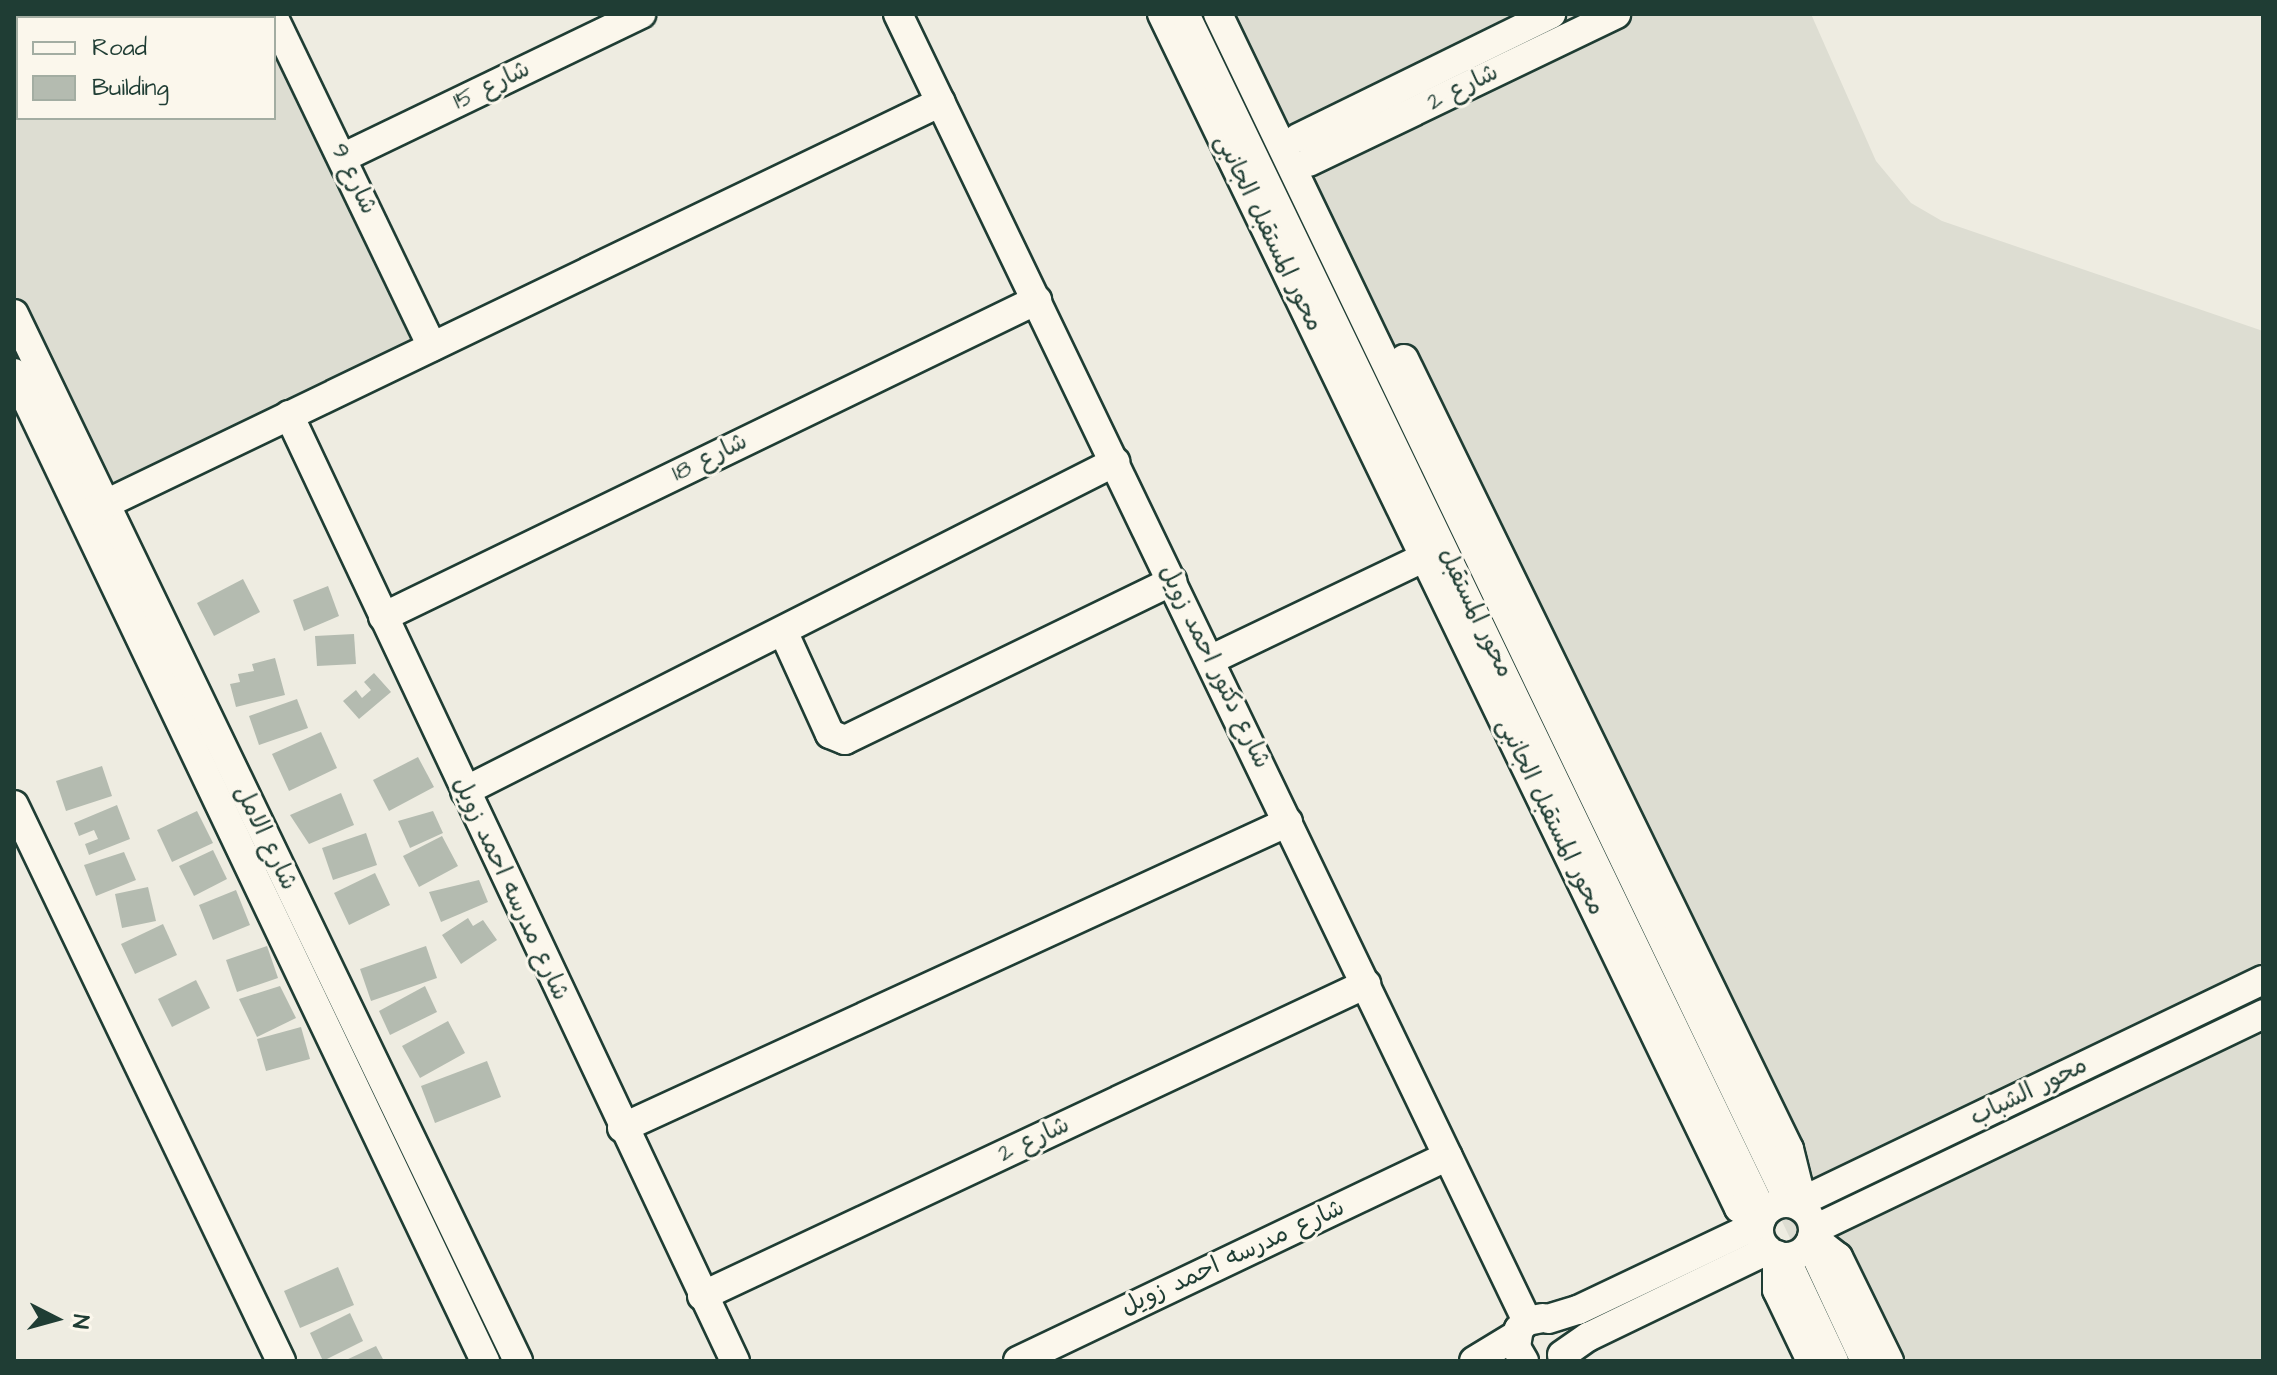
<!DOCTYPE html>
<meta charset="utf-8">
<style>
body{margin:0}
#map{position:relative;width:2277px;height:1375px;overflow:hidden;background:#eeece1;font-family:"Architects Daughter","Playpen Sans Arabic",sans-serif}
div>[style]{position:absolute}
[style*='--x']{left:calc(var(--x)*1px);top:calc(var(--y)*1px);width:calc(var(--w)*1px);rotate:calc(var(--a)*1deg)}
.built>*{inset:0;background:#ddddd2}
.building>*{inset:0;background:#b4bbb0}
.roads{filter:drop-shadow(2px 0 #1f3d34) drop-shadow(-2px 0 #1f3d34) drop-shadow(0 2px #1f3d34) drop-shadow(0 -2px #1f3d34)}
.minor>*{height:28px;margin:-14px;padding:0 14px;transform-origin:14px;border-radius:14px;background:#fbf7ec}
.minor>.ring{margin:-14px;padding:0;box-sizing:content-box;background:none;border:28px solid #fbf7ec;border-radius:50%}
span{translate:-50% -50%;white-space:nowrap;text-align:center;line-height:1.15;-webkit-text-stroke:6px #fbf7ec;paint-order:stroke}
.street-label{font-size:24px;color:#1f3d34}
.frame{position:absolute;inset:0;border:16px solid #1f3d34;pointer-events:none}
.legend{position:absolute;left:16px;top:16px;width:260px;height:104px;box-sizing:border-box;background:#fbf7ec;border:2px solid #a3ada2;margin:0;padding:10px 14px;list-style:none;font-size:24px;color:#1f3d34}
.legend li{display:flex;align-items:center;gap:16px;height:40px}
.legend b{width:40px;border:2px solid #a3ada2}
.north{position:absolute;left:16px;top:1279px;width:80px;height:80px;-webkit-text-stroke:6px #fbf7ec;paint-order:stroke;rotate:96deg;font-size:22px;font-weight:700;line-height:32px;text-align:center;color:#1f3d34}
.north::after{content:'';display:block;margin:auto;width:28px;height:36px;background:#1f3d34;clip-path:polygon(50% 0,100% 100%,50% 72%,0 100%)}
</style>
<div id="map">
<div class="built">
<i style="clip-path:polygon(14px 14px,258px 14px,260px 18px,18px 18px,18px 118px,274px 118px,274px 47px,429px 365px,103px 524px,14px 341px)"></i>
<i style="clip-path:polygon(1203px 14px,1811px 14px,1876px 161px,1911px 203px,1942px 221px,2263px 331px,2263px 1361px,1849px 1361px)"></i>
</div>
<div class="building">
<i style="clip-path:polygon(243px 579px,260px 612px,214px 636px,197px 603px)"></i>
<i style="clip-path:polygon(328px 586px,339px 616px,304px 631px,293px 600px)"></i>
<i style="clip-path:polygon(354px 634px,356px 664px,317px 666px,315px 636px)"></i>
<i style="clip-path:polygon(275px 658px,285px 695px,236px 707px,230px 684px,240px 682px,238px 674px,254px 671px,252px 664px)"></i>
<i style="clip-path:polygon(374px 673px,391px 692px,359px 719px,343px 701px,356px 690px,362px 698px,371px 690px,364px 682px)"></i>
<i style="clip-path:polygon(297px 699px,308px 728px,259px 745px,249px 716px)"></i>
<i style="clip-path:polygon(321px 732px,337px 768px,289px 791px,272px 754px)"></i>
<i style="clip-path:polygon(418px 757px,434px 787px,389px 811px,373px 780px)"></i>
<i style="clip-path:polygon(102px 766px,112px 796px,66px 811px,56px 781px)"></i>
<i style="clip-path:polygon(341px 793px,354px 825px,309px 844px,290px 815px)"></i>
<i style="clip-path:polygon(117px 805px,130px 839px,89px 855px,85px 844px,98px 839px,94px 830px,79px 836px,74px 823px)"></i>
<i style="clip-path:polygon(197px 811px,213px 843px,172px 862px,157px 830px)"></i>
<i style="clip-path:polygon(433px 811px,443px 833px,410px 848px,398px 821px)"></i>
<i style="clip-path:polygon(366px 833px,377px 865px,333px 880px,322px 848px)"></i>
<i style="clip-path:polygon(442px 836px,458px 866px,419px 887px,403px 856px)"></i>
<i style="clip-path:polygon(213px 850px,227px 879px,194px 896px,179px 866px)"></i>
<i style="clip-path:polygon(124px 852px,136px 880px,96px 896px,84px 865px)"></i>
<i style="clip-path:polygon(375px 873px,390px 905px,349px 925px,334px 893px)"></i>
<i style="clip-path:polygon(479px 880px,488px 902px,441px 922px,429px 892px)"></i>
<i style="clip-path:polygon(148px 887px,156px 921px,122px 928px,115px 894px)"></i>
<i style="clip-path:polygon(236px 890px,250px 925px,213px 940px,199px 905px)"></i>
<i style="clip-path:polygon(468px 918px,473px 926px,483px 920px,497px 940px,461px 964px,442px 935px)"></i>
<i style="clip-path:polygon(163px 924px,177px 955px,135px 974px,121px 944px)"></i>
<i style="clip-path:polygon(267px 946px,278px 978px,237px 992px,226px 960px)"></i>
<i style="clip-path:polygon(426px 946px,437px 978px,371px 1001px,360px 969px)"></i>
<i style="clip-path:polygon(196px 980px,210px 1008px,172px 1027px,158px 999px)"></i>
<i style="clip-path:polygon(280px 986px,296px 1018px,257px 1037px,239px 999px)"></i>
<i style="clip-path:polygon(425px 986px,437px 1012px,390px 1035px,379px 1011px)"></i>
<i style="clip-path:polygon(448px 1021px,465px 1053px,420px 1078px,402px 1046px)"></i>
<i style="clip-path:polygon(301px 1027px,310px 1059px,266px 1071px,257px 1039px)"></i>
<i style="clip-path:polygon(487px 1061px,501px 1097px,435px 1123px,421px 1086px)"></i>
<i style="clip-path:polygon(338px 1267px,354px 1305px,300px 1328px,284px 1291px)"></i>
<i style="clip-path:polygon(350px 1313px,363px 1341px,323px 1361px,310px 1333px)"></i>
<i style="clip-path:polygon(376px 1346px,384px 1361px,344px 1361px)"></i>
</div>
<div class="roads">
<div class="minor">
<i style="--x:272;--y:14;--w:369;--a:64.3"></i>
<i style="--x:898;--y:14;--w:1450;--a:64.3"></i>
<i style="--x:1162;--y:14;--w:1326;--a:64.21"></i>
<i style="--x:1739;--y:1208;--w:25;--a:27"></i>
<i style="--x:1185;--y:14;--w:1331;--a:64.26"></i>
<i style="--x:1218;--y:14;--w:1318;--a:64.33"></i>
<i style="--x:1298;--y:138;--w:282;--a:-26.1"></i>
<i style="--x:344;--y:157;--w:330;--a:-25.7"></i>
<i style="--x:1309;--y:162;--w:341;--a:-25.7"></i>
<i style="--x:14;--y:314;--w:1162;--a:64.29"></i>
<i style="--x:1404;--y:359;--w:879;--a:64.02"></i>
<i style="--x:1789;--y:1149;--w:37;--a:76"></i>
<i style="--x:1798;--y:1185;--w:19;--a:102"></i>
<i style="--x:14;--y:373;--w:1095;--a:64.51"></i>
<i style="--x:289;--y:415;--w:1046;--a:64.76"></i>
<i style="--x:91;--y:511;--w:943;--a:-25.7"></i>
<i style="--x:383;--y:617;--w:727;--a:-25.86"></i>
<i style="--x:783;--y:631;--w:113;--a:65.5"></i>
<i style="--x:830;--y:734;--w:16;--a:22"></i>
<i style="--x:845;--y:740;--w:364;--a:-25.9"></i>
<i style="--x:1210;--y:660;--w:257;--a:-25.6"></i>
<i style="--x:465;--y:791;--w:729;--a:-26.85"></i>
<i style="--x:14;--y:805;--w:617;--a:64.35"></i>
<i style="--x:622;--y:1128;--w:733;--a:-24.68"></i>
<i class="ring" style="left:1759px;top:1203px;width:26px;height:26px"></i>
<i style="--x:1796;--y:1204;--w:518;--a:-25.63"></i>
<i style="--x:1813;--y:1230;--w:499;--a:-25.6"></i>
<i style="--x:1812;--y:1237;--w:33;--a:38"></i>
<i style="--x:1838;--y:1257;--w:116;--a:63.9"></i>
<i style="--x:1810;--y:1243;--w:130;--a:65"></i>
<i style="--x:1777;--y:1255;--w:35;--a:90"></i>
<i style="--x:1777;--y:1290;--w:79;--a:64.4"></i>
<i style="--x:1785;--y:1257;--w:115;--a:64.8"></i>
<i style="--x:702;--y:1296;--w:734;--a:-25.17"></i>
<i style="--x:1548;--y:1319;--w:31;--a:-17"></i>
<i style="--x:1578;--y:1310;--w:200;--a:-25.4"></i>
<i style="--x:1562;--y:1355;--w:32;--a:-35"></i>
<i style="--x:1588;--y:1337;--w:200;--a:-25.8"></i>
<i style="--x:1018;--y:1361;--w:476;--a:-25.5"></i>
<i style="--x:1474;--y:1361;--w:50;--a:-31.2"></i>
<i style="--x:1524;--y:1361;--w:16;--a:-120"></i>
<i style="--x:1516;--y:1347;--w:18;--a:-81"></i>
<i style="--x:1519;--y:1329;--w:11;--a:-45"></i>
<i style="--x:1527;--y:1321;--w:16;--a:-11"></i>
</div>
</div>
<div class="street-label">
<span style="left:492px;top:86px;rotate:-26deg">شارع 15</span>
<span style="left:1463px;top:88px;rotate:-26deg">شارع 2</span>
<span style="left:353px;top:179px;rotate:64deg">شارع 9</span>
<span style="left:1268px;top:233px;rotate:64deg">محور المستقبل الجانبى</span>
<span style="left:710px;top:458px;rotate:-26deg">شارع 18</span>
<span style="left:1475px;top:613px;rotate:64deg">محور المستقبل</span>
<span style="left:1214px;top:667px;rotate:64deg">شارع دكتور احمد زويل</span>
<span style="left:1550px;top:817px;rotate:64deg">محور المستقبل الجانبى</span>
<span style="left:265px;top:838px;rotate:64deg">شارع الامل</span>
<span style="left:510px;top:889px;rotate:65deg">شارع مدرسه احمد زويل</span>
<span style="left:2029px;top:1092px;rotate:-26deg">محور الشباب</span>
<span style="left:1034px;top:1140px;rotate:-25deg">شارع 2</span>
<span style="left:1233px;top:1258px;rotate:-25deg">شارع مدرسه احمد زويل</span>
</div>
<div class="frame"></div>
<ul class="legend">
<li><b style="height:10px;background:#fbf7ec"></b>Road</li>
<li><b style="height:22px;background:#b4bbb0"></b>Building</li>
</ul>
<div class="north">N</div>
</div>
